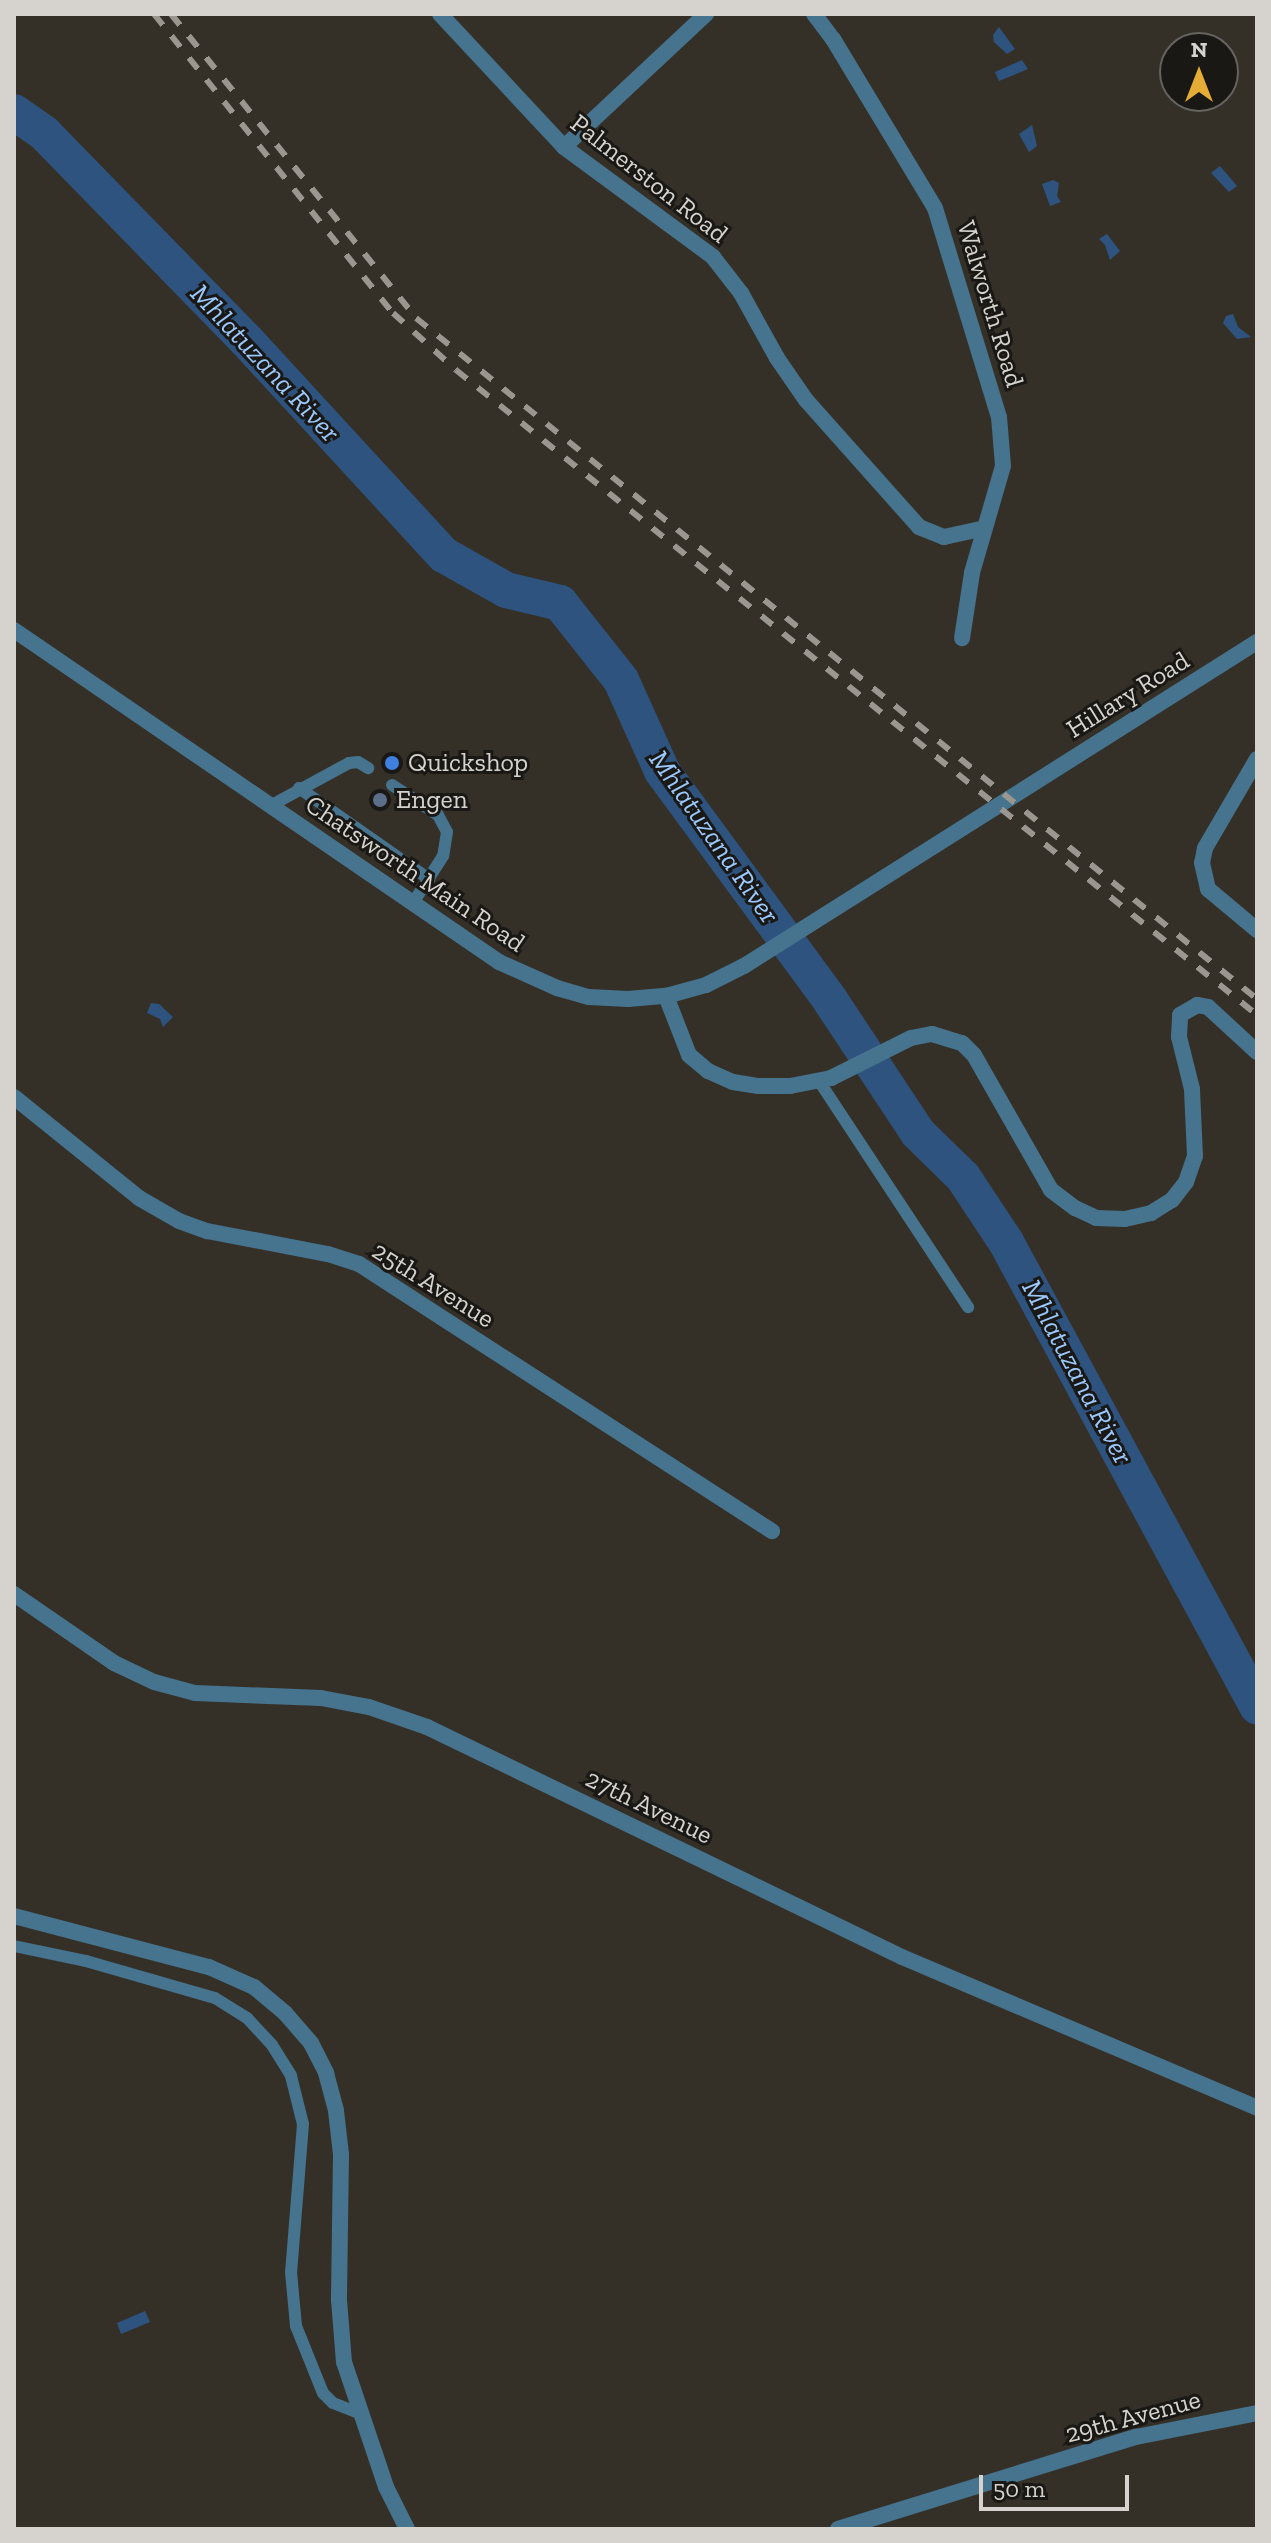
<!DOCTYPE html>
<style>
body{margin:0}
#map{position:relative;width:1271px;height:2543px;overflow:hidden;background:#343028;font-family:"Zilla Slab",serif}
div>[style]{position:absolute}
[style*='--x']{left:calc(var(--x)*1px);top:calc(var(--y)*1px);width:calc(var(--w)*1px);rotate:calc(var(--a)*1deg)}
.water>*{inset:0;background:#2e537e}
.river>*{height:36px;margin:-18px;padding:0 18px;transform-origin:18px;border-radius:18px;background:#2e537e}
.service>*{height:12px;margin:-6px;padding:0 6px;transform-origin:6px;border-radius:6px;background:#46738d}
.minor>*{height:16px;margin:-8px;padding:0 8px;transform-origin:8px;border-radius:8px;background:#46738d}
.tertiary>*{height:16px;margin:-8px;padding:0 8px;transform-origin:8px;border-radius:8px;background:#46738d}
.rail>*{height:6px;margin-top:-3px;transform-origin:0;background:repeating-linear-gradient(90deg,#9a9791 0 14px,transparent 0 28px)}
.dots>*{width:22px;height:22px;translate:-50% -50%;box-sizing:border-box;border:4px solid #1a1815;border-radius:50%}
span{translate:-50% -50%;white-space:nowrap;text-align:center;line-height:1.15;-webkit-text-stroke:6px #1a1815;paint-order:stroke}
.street-label{font-size:26px;color:#d6d3ce}
.poi-label{font-size:26px;color:#d6d3ce}
.left{translate:0 -50%;text-align:left}
.water-label{font-size:28px;color:#9ac8fd;font-style:italic}
.frame{position:absolute;inset:0;border:16px solid #d6d3ce;pointer-events:none}
.north{position:absolute;left:1159px;top:32px;width:80px;height:80px;box-sizing:border-box;background:#1a1815;border:2px solid #65635f;border-radius:50%;rotate:0deg;font-size:22px;font-weight:700;line-height:32px;text-align:center;color:#d6d3ce}
.north::after{content:'';display:block;margin:auto;width:28px;height:36px;background:#e6ad36;clip-path:polygon(50% 0,100% 100%,50% 72%,0 100%)}
.scale{position:absolute;left:979px;top:2475px;width:150px;height:36px;box-sizing:border-box;border:4px solid #d6d3ce;border-top:0;padding-left:10px;font-size:24px;line-height:28px;white-space:nowrap;color:#d6d3ce;-webkit-text-stroke:6px #1a1815;paint-order:stroke}
</style>
<div id="map">
<div class="water">
<i style="clip-path:polygon(999px 27px,1015px 49px,1007px 54px,994px 42px,993px 35px)"></i>
<i style="clip-path:polygon(1022px 60px,1028px 69px,999px 81px,995px 72px)"></i>
<i style="clip-path:polygon(1032px 125px,1037px 146px,1029px 152px,1019px 134px)"></i>
<i style="clip-path:polygon(1220px 166px,1237px 186px,1229px 192px,1211px 173px)"></i>
<i style="clip-path:polygon(1053px 180px,1059px 183px,1057px 196px,1061px 202px,1050px 206px,1042px 184px)"></i>
<i style="clip-path:polygon(1107px 234px,1120px 251px,1110px 260px,1105px 245px,1099px 239px)"></i>
<i style="clip-path:polygon(1233px 314px,1238px 327px,1251px 337px,1237px 339px,1223px 323px,1226px 316px)"></i>
<i style="clip-path:polygon(151px 1003px,159px 1004px,173px 1017px,163px 1027px,160px 1019px,147px 1013px)"></i>
<i style="clip-path:polygon(145px 2311px,150px 2322px,121px 2334px,117px 2323px)"></i>
</div>
<div class="river">
<i style="--x:14;--y:112;--w:38;--a:35"></i>
<i style="--x:45;--y:134;--w:289;--a:45.7"></i>
<i style="--x:247;--y:341;--w:291;--a:47.4"></i>
<i style="--x:444;--y:555;--w:71;--a:29.4"></i>
<i style="--x:506;--y:590;--w:56;--a:13.5"></i>
<i style="--x:560;--y:603;--w:98;--a:51.6"></i>
<i style="--x:621;--y:680;--w:100;--a:65.7"></i>
<i style="--x:662;--y:771;--w:284;--a:53.7"></i>
<i style="--x:830;--y:1000;--w:159;--a:56.5"></i>
<i style="--x:918;--y:1133;--w:63;--a:44.4"></i>
<i style="--x:963;--y:1177;--w:78;--a:56.5"></i>
<i style="--x:1006;--y:1242;--w:528;--a:61.59"></i>
</div>
<div class="service">
<i style="--x:392;--y:785;--w:55;--a:33.1"></i>
<i style="--x:438;--y:815;--w:19;--a:62"></i>
<i style="--x:447;--y:832;--w:24;--a:99"></i>
<i style="--x:443;--y:856;--w:56;--a:122.6"></i>
<i style="--x:299;--y:788;--w:159;--a:35"></i>
<i style="--x:270;--y:806;--w:90;--a:-28.6"></i>
<i style="--x:349;--y:763;--w:9;--a:-6"></i>
<i style="--x:358;--y:762;--w:12;--a:31"></i>
<i style="--x:819;--y:1081;--w:271;--a:56.6"></i>
<i style="--x:14;--y:1946;--w:74;--a:11.8"></i>
<i style="--x:86;--y:1961;--w:134;--a:16"></i>
<i style="--x:215;--y:1998;--w:38;--a:32"></i>
<i style="--x:247;--y:2018;--w:37;--a:47"></i>
<i style="--x:272;--y:2045;--w:36;--a:58"></i>
<i style="--x:291;--y:2076;--w:49;--a:76"></i>
<i style="--x:303;--y:2124;--w:148;--a:94.6"></i>
<i style="--x:291;--y:2272;--w:54;--a:84.7"></i>
<i style="--x:296;--y:2326;--w:72;--a:68.1"></i>
<i style="--x:323;--y:2393;--w:14;--a:45"></i>
<i style="--x:333;--y:2403;--w:28;--a:21"></i>
</div>
<div class="minor">
<i style="--x:440;--y:14;--w:182;--a:47"></i>
<i style="--x:564;--y:147;--w:185;--a:36.4"></i>
<i style="--x:713;--y:257;--w:46;--a:52.1"></i>
<i style="--x:741;--y:293;--w:74;--a:61"></i>
<i style="--x:777;--y:358;--w:51;--a:55.4"></i>
<i style="--x:806;--y:400;--w:170;--a:48.3"></i>
<i style="--x:919;--y:527;--w:27;--a:22"></i>
<i style="--x:944;--y:537;--w:42;--a:-12.4"></i>
<i style="--x:814;--y:14;--w:31;--a:53"></i>
<i style="--x:833;--y:39;--w:197;--a:58.9"></i>
<i style="--x:935;--y:208;--w:219;--a:73"></i>
<i style="--x:999;--y:417;--w:49;--a:85.3"></i>
<i style="--x:1003;--y:466;--w:111;--a:106.2"></i>
<i style="--x:972;--y:573;--w:66;--a:98.7"></i>
<i style="--x:564;--y:147;--w:195;--a:-43.1"></i>
<i style="--x:1257;--y:759;--w:103;--a:120.3"></i>
<i style="--x:1205;--y:848;--w:15;--a:101"></i>
<i style="--x:1202;--y:863;--w:27;--a:77"></i>
<i style="--x:1208;--y:889;--w:64;--a:39.9"></i>
<i style="--x:666;--y:996;--w:63;--a:68.7"></i>
<i style="--x:689;--y:1055;--w:25;--a:40"></i>
<i style="--x:708;--y:1071;--w:27;--a:24"></i>
<i style="--x:733;--y:1082;--w:26;--a:9"></i>
<i style="--x:759;--y:1086;--w:31;--a:0"></i>
<i style="--x:790;--y:1086;--w:42;--a:-11"></i>
<i style="--x:831;--y:1078;--w:89;--a:-26.6"></i>
<i style="--x:911;--y:1038;--w:21;--a:-11"></i>
<i style="--x:932;--y:1034;--w:31;--a:17"></i>
<i style="--x:962;--y:1043;--w:17;--a:45"></i>
<i style="--x:974;--y:1055;--w:155;--a:60.3"></i>
<i style="--x:1051;--y:1190;--w:30;--a:37"></i>
<i style="--x:1075;--y:1208;--w:23;--a:25"></i>
<i style="--x:1096;--y:1218;--w:29;--a:2"></i>
<i style="--x:1125;--y:1219;--w:27;--a:-13"></i>
<i style="--x:1151;--y:1213;--w:25;--a:-32"></i>
<i style="--x:1172;--y:1200;--w:23;--a:-52"></i>
<i style="--x:1186;--y:1182;--w:28;--a:-71"></i>
<i style="--x:1195;--y:1156;--w:67;--a:-92.6"></i>
<i style="--x:1192;--y:1089;--w:54;--a:-104"></i>
<i style="--x:1179;--y:1037;--w:22;--a:-87"></i>
<i style="--x:1180;--y:1015;--w:20;--a:-30"></i>
<i style="--x:1197;--y:1005;--w:11;--a:10"></i>
<i style="--x:1208;--y:1007;--w:67;--a:42.6"></i>
<i style="--x:14;--y:1097;--w:161;--a:38.9"></i>
<i style="--x:139;--y:1198;--w:46;--a:29.9"></i>
<i style="--x:179;--y:1221;--w:30;--a:20"></i>
<i style="--x:207;--y:1231;--w:123;--a:10.8"></i>
<i style="--x:328;--y:1254;--w:33;--a:18"></i>
<i style="--x:359;--y:1264;--w:492;--a:32.9"></i>
<i style="--x:14;--y:1594;--w:121;--a:34.6"></i>
<i style="--x:114;--y:1663;--w:44;--a:25.4"></i>
<i style="--x:154;--y:1682;--w:42;--a:15"></i>
<i style="--x:195;--y:1693;--w:126;--a:2.3"></i>
<i style="--x:321;--y:1698;--w:49;--a:10.6"></i>
<i style="--x:369;--y:1707;--w:61;--a:19"></i>
<i style="--x:427;--y:1727;--w:528;--a:25.84"></i>
<i style="--x:902;--y:1957;--w:386;--a:23"></i>
<i style="--x:838;--y:2529;--w:312;--a:-17.2"></i>
<i style="--x:1136;--y:2437;--w:123;--a:-11.2"></i>
</div>
<div class="tertiary">
<i style="--x:14;--y:630;--w:588;--a:34.39"></i>
<i style="--x:499;--y:962;--w:64;--a:24.1"></i>
<i style="--x:557;--y:988;--w:33;--a:16"></i>
<i style="--x:589;--y:997;--w:39;--a:3"></i>
<i style="--x:628;--y:999;--w:38;--a:-5"></i>
<i style="--x:666;--y:996;--w:41;--a:-15.4"></i>
<i style="--x:706;--y:985;--w:42;--a:-26.6"></i>
<i style="--x:744;--y:966;--w:607;--a:-32.28"></i>
<i style="--x:14;--y:1916;--w:202;--a:14.7"></i>
<i style="--x:209;--y:1967;--w:49;--a:24"></i>
<i style="--x:254;--y:1987;--w:40;--a:40"></i>
<i style="--x:285;--y:2013;--w:40;--a:49"></i>
<i style="--x:311;--y:2043;--w:34;--a:63"></i>
<i style="--x:326;--y:2073;--w:39;--a:75"></i>
<i style="--x:336;--y:2111;--w:43;--a:83.4"></i>
<i style="--x:341;--y:2154;--w:146;--a:90.8"></i>
<i style="--x:339;--y:2300;--w:62;--a:85.4"></i>
<i style="--x:344;--y:2362;--w:132;--a:71.4"></i>
<i style="--x:386;--y:2487;--w:47;--a:63.4"></i>
</div>
<div class="rail">
<i style="--x:154;--y:14;--w:383;--a:51.4"></i>
<i style="--x:393;--y:313;--w:85;--a:42.1"></i>
<i style="--x:456;--y:370;--w:1028;--a:38.84"></i>
<i style="--x:171;--y:14;--w:390;--a:51.1"></i>
<i style="--x:416;--y:318;--w:1082;--a:39"></i>
</div>
<div class="dots">
<i style="left:392px;top:763px;background:#3f7fe0"></i>
<i style="left:380px;top:800px;background:#5c6f8a"></i>
</div>
<div class="street-label">
<span style="left:649px;top:179px;rotate:38deg">Palmerston Road</span>
<span style="left:990px;top:304px;rotate:73deg">Walworth Road</span>
<span style="left:1128px;top:695px;rotate:-32deg">Hillary Road</span>
<span style="left:415px;top:874px;rotate:34deg">Chatsworth Main Road</span>
<span style="left:433px;top:1285px;rotate:32deg">25th Avenue</span>
<span style="left:649px;top:1807px;rotate:26deg">27th Avenue</span>
<span style="left:1133px;top:2417px;rotate:-15deg">29th Avenue</span>
</div>
<div class="poi-label">
<span class="left" style="left:408px;top:763px">Quickshop</span>
<span class="left" style="left:396px;top:800px">Engen</span>
</div>
<div class="water-label">
<span style="left:265px;top:363px;rotate:47deg">Mhlatuzana River</span>
<span style="left:714px;top:837px;rotate:55deg">Mhlatuzana River</span>
<span style="left:1077px;top:1372px;rotate:62deg">Mhlatuzana River</span>
</div>
<div class="frame"></div>
<div class="north">N</div>
<div class="scale">50 m</div>
</div>
